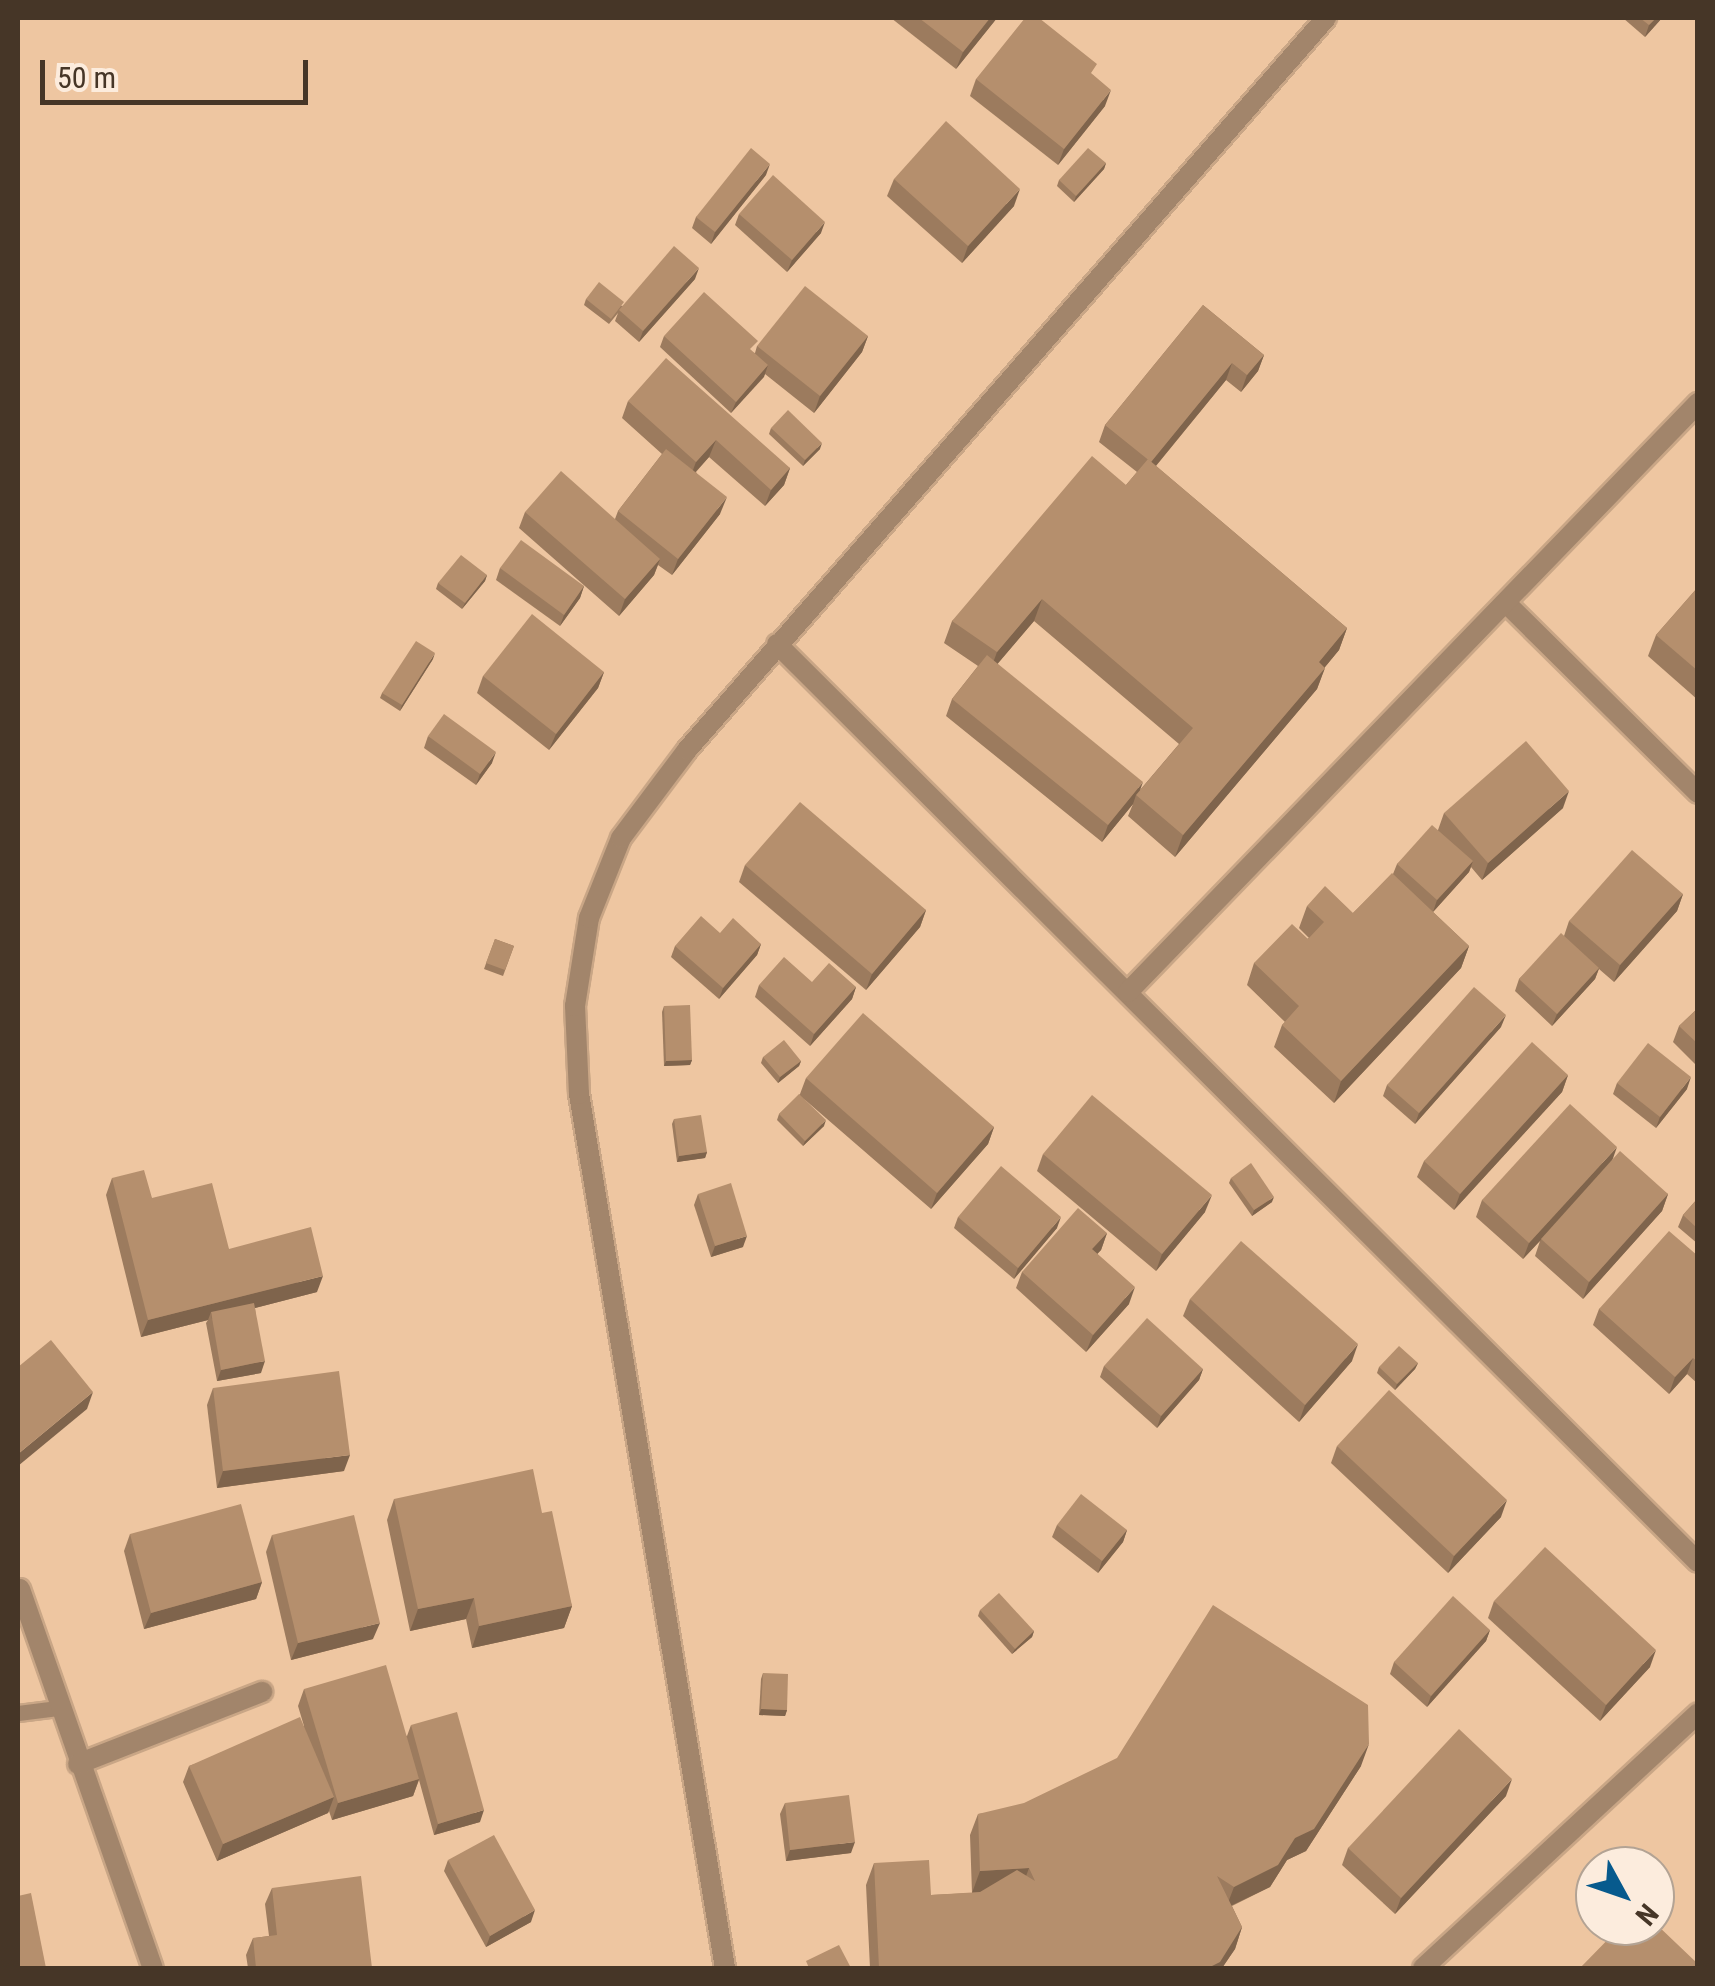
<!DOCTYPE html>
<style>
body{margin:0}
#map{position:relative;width:1715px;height:1986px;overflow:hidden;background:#eec6a1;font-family:"Roboto Condensed",sans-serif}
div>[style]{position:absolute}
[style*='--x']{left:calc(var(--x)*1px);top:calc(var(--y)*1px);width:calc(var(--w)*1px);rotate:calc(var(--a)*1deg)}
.roads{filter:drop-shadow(2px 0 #c9a686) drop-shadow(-2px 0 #c9a686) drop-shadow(0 2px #c9a686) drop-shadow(0 -2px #c9a686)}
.service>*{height:15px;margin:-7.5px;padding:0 7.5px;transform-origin:7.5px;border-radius:7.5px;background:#a2856b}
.minor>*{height:20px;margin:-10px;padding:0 10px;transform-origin:10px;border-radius:10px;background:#a2856b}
.wall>*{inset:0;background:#9c7b5e}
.shaded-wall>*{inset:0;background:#7f644c}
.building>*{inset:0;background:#b58f6d}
span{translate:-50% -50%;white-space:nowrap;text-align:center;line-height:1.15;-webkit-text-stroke:8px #fcecdd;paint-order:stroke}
.frame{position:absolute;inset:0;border:20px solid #463627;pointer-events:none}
.north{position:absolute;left:1575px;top:1846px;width:100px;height:100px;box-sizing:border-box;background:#fcecdd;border:2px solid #b3a394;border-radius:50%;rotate:130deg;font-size:28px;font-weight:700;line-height:40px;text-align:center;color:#463627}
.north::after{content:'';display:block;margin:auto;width:35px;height:45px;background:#075a8d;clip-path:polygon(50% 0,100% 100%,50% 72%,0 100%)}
.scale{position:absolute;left:40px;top:60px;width:268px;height:45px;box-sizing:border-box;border:5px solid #463627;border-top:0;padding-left:12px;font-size:30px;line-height:35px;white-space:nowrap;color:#463627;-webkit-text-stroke:8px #fcecdd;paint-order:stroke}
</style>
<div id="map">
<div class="roads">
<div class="service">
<i style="--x:18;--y:1713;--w:40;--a:-7.1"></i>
</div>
<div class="minor">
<i style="--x:1506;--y:603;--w:270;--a:44.7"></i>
<i style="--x:777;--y:644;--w:1300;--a:44.91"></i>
<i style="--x:1128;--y:992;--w:820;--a:-45.94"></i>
<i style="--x:20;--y:1589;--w:402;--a:70.7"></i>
<i style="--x:78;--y:1764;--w:198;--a:-21.4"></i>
<i style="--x:725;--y:1968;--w:886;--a:-99.48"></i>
<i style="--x:579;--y:1094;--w:88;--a:-92.6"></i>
<i style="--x:575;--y:1006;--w:89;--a:-81"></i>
<i style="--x:589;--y:918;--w:86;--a:-68.2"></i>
<i style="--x:621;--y:838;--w:110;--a:-53.1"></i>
<i style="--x:687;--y:750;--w:972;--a:-48.88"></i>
<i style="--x:1423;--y:1968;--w:375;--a:-42.8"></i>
</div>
</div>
<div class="wall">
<i style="clip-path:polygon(891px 18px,997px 18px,956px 69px)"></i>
<i style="clip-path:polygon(1623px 18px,1662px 18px,1645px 37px)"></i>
<i style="clip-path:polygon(1093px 75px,1105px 106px,1058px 165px,970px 96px,976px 79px)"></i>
<i style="clip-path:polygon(1106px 163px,1104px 169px,1074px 202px,1057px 186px,1059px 180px)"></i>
<i style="clip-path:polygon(766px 175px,711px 244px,692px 228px,696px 217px)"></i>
<i style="clip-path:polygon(894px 179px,1014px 206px,962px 263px,887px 196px)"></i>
<i style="clip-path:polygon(739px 214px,821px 233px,787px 272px,735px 225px)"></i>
<i style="clip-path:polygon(695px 279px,639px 342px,615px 321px,618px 313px,609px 324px,584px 305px,586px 299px,623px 306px)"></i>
<i style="clip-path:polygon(evenodd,1203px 305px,1264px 355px,1258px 371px,1241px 392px,1226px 380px,1156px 466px,1347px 628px,1339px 650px,1325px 667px,1317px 689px,1175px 857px,1128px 816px,1133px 804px,1102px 842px,946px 716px,952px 699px,978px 666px,944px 643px,952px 621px,1126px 485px,1137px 472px,1099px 442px,1105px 425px,1203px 305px,1034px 621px,1179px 744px,1140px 790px,997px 664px,1034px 621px)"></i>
<i style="clip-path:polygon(664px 336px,755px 353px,757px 346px,868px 336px,862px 352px,814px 413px,765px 374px,731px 413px,660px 347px)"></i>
<i style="clip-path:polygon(628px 401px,790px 468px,784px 485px,765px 506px,709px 457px,696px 472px,720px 514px,672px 575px,658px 565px,654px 575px,619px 616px,519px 528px,525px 512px,615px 519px,618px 511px,662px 454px,622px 418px)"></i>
<i style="clip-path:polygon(771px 428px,820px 449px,803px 466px,769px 434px)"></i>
<i style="clip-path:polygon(500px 568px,584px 586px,580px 598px,560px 626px,496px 580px)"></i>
<i style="clip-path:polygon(487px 575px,485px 581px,462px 609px,436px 589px,438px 583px)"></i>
<i style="clip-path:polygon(1698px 587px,1698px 700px,1648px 656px,1656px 635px)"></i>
<i style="clip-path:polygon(433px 659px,400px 711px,380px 698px,382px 693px)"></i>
<i style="clip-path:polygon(604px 672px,598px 688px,549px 750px,477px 693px,483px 676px)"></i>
<i style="clip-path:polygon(428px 736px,492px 763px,476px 785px,424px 748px)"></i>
<i style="clip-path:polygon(1563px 808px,1482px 880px,1471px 867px,1469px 872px,1433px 912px,1469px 946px,1461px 968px,1334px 1103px,1274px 1047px,1282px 1025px,1285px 1022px,1247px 985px,1254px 963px,1309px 938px,1299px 928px,1307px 906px,1353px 913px,1393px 874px,1397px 864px,1438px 830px,1444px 813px)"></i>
<i style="clip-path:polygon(745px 865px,926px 910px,920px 927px,866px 990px,739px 882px)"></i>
<i style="clip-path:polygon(1683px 894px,1677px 911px,1614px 982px,1599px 969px,1595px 979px,1552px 1026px,1515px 991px,1519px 979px,1564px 936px,1569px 921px)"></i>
<i style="clip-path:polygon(720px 933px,761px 944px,757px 955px,719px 999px,671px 957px,675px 946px)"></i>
<i style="clip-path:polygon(495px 939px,514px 946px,503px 976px,484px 969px)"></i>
<i style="clip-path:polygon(812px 982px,856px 987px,852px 999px,810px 1046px,755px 997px,759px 985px)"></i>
<i style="clip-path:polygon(664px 1006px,692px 1060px,690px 1065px,664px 1066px,662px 1012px)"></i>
<i style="clip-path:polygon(1698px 1008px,1698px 1067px,1673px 1042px,1679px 1026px)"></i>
<i style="clip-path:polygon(1501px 1027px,1415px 1124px,1383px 1096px,1387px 1085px)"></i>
<i style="clip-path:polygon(763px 1057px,801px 1061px,799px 1066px,778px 1083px,761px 1063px)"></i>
<i style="clip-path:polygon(1568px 1075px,1562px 1092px,1454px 1210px,1417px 1177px,1424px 1161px)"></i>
<i style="clip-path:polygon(806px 1078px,994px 1127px,988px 1144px,931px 1209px,804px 1099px,824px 1126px,803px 1146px,777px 1120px,779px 1114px,800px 1094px)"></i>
<i style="clip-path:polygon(1617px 1083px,1687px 1089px,1656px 1128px,1613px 1094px)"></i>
<i style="clip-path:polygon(674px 1119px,707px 1152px,705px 1158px,677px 1162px,672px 1124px)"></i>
<i style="clip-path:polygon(1043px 1154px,1205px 1212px,1156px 1271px,1037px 1171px)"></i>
<i style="clip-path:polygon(1612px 1160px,1668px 1194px,1662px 1211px,1583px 1299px,1535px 1256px,1540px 1241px,1523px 1259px,1476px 1217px,1482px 1200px)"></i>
<i style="clip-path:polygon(112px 1178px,152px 1198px,229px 1249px,317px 1292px,255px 1308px,261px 1373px,217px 1381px,206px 1323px,208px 1320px,141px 1337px,106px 1195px)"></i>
<i style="clip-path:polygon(1231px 1178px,1272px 1202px,1252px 1216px,1229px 1183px)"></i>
<i style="clip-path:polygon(698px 1194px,743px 1247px,711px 1257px,694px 1205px)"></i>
<i style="clip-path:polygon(1698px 1198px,1698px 1244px,1678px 1227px,1683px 1215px)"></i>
<i style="clip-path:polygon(958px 1217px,1057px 1228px,1014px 1279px,954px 1228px)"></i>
<i style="clip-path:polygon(1107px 1233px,1101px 1250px,1097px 1254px,1129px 1304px,1086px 1352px,1016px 1288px,1022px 1272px)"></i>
<i style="clip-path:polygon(1698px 1256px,1698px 1384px,1687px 1374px,1669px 1394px,1593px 1325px,1599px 1309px)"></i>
<i style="clip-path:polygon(1190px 1299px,1352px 1361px,1299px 1422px,1183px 1316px)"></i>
<i style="clip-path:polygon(1418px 1363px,1415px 1369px,1395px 1390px,1377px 1373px,1379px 1367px)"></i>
<i style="clip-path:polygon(1104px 1366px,1203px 1369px,1199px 1380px,1157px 1428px,1100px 1377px)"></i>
<i style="clip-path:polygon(213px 1388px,344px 1471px,217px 1488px,207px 1405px)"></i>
<i style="clip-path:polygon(1337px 1446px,1501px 1517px,1448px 1573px,1331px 1463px)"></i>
<i style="clip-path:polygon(394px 1499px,542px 1513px,572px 1606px,564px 1628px,472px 1648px,466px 1619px,410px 1631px,387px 1520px)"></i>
<i style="clip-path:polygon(1057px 1525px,1127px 1530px,1123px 1542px,1098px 1573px,1052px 1537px)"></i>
<i style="clip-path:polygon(130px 1534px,262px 1582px,256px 1599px,144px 1629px,124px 1551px)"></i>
<i style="clip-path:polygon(272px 1535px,373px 1639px,291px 1660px,266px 1552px)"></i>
<i style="clip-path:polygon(1494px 1601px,1650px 1667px,1600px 1721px,1488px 1618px)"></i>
<i style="clip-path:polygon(980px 1610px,1034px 1631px,1032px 1637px,1012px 1654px,978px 1616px)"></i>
<i style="clip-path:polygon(1490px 1630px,1486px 1641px,1427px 1707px,1390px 1674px,1394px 1662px)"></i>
<i style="clip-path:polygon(763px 1673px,787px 1710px,785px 1716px,759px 1715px,761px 1679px)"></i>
<i style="clip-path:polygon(304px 1689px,407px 1736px,411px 1725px,480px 1822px,434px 1835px,419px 1780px,413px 1796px,332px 1820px,329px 1811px,328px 1813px,217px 1861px,183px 1782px,189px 1766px,304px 1726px,298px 1706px)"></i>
<i style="clip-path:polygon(1361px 1766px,1306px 1851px,1287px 1860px,1270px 1887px,1232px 1906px,1242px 1927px,1235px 1949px,1222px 1968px,870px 1968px,866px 1885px,874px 1863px,931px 1895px,972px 1893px,970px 1835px,978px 1814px)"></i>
<i style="clip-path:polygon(1506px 1796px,1395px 1914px,1342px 1865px,1348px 1848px)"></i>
<i style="clip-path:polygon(785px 1803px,851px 1853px,786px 1861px,780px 1814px)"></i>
<i style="clip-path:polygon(448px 1860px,531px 1922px,486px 1947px,444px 1871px)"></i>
<i style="clip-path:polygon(272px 1888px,372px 1968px,248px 1968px,246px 1955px,253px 1938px,269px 1936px,265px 1904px)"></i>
</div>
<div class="shaded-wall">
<i style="clip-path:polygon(990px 18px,997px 18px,956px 69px,963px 52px)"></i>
<i style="clip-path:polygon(1656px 18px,1662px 18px,1645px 37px,1649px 25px)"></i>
<i style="clip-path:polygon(1111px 90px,1105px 106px,1058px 165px,1064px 149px)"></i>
<i style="clip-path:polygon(1106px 163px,1104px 169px,1074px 202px,1076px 196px)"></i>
<i style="clip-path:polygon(770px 164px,766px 175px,711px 244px,715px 232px)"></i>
<i style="clip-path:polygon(1020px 189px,1014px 206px,962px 263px,968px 246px)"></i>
<i style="clip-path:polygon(825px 222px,821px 233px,787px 272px,792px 260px)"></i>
<i style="clip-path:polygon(699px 268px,695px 279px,639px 342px,643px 331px)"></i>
<i style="clip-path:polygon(868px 336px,862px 352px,814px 413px,820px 396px)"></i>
<i style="clip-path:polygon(1264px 355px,1258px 371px,1241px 392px,1247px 375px)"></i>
<i style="clip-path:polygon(1232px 363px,1226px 380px,1145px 479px,1151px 462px)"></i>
<i style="clip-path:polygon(768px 365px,764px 377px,731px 413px,736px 402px)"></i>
<i style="clip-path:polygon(716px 440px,709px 457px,690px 478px,696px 462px)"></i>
<i style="clip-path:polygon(822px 443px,820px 449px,803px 466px,805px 460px)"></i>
<i style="clip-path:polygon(790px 468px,784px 485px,765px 506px,771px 490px)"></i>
<i style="clip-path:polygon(727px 497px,720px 514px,672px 575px,678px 559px)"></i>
<i style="clip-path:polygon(660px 559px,654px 575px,619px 616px,625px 599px)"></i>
<i style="clip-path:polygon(487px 575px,485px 581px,462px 609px,465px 603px)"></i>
<i style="clip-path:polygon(584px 586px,580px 598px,560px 626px,564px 615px)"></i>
<i style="clip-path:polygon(1042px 599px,1034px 621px,989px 674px,997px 652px)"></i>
<i style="clip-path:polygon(1347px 628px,1339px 650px,1311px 684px,1319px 662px)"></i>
<i style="clip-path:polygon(435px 653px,433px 659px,400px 711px,402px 705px)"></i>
<i style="clip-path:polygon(1325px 668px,1317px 689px,1175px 857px,1183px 835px)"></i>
<i style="clip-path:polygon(604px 672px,598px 688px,549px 750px,556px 734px)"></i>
<i style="clip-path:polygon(496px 752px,492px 763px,476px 785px,480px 774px)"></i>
<i style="clip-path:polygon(1143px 782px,1138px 796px,1136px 795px,1133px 804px,1102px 842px,1108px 825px)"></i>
<i style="clip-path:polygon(1569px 791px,1563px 808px,1482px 880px,1488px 863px)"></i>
<i style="clip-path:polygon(1473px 861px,1469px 872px,1433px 912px,1437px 900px)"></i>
<i style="clip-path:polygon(1683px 894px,1677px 911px,1614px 982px,1620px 965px)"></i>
<i style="clip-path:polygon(926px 910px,920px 927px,866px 990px,872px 974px)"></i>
<i style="clip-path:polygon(761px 944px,757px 955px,719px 999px,723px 988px)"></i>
<i style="clip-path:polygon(1469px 946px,1461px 968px,1334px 1103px,1341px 1081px)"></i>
<i style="clip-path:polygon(1599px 968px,1595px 979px,1552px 1026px,1557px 1014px)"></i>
<i style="clip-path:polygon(856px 987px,852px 999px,810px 1046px,814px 1034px)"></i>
<i style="clip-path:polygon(1506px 1015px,1501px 1027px,1415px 1124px,1419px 1113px)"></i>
<i style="clip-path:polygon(692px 1060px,690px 1065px,664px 1066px,666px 1061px)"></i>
<i style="clip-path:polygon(801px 1061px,799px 1066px,778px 1083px,780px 1077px)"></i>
<i style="clip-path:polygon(1568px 1075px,1562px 1092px,1454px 1210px,1460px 1194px)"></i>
<i style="clip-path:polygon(1691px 1077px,1687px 1089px,1656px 1128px,1660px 1117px)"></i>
<i style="clip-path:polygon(826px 1120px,824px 1126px,803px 1146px,805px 1141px)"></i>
<i style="clip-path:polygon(994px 1127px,988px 1144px,931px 1209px,937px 1193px)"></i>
<i style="clip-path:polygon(1617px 1147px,1611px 1164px,1523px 1259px,1529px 1243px)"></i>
<i style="clip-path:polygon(707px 1152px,705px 1158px,677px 1162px,679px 1156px)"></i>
<i style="clip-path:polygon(1668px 1194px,1662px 1211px,1583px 1299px,1589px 1282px)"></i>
<i style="clip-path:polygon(1212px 1195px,1205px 1212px,1156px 1271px,1162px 1254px)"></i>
<i style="clip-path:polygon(1274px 1197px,1272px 1202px,1252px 1216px,1254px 1210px)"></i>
<i style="clip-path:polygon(1061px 1217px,1057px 1228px,1014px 1279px,1018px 1268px)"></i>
<i style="clip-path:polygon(1107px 1233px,1101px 1250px,1086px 1266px,1092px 1249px)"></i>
<i style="clip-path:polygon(747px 1236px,743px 1247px,711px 1257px,715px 1246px)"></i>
<i style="clip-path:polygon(323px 1276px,317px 1292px,212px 1319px,211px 1312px,208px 1320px,141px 1337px,148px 1320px)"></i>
<i style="clip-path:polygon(1135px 1287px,1129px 1304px,1086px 1352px,1093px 1335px)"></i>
<i style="clip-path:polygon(1358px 1344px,1352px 1361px,1299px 1422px,1305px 1405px)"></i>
<i style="clip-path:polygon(1693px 1358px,1687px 1374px,1669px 1394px,1675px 1377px)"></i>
<i style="clip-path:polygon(265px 1361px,261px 1373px,217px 1381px,221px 1370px)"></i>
<i style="clip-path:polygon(1418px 1363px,1415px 1369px,1395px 1390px,1397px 1384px)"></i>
<i style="clip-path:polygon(1203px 1369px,1199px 1380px,1157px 1428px,1161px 1416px)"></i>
<i style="clip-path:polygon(93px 1392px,87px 1409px,18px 1466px,18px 1454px)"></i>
<i style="clip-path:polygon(350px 1455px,344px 1471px,217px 1488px,223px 1471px)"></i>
<i style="clip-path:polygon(1507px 1500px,1501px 1517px,1448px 1573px,1454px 1556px)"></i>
<i style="clip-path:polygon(1127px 1530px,1123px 1542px,1098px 1573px,1102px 1561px)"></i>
<i style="clip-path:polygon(262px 1582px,256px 1599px,144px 1629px,151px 1613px)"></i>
<i style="clip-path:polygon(474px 1598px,466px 1619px,410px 1631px,418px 1609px)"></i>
<i style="clip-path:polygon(572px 1606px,564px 1628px,472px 1648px,479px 1626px)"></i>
<i style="clip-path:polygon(380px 1623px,373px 1639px,291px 1660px,298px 1643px)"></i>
<i style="clip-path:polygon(1490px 1630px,1486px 1641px,1427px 1707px,1431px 1696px)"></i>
<i style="clip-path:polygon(1034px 1631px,1032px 1637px,1012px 1654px,1015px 1649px)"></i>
<i style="clip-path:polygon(1656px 1650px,1650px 1667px,1600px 1721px,1606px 1705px)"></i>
<i style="clip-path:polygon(761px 1709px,787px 1710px,785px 1716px,759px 1715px)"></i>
<i style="clip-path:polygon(1369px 1744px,1361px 1766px,1306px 1851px,1287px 1860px,1270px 1887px,1226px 1908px,1234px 1887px,1295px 1838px)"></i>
<i style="clip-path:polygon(419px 1779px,413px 1796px,332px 1820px,338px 1803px)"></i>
<i style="clip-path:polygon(1512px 1779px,1506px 1796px,1395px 1914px,1401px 1898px)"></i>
<i style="clip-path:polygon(334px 1797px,328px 1813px,217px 1861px,223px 1844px)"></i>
<i style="clip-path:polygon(484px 1810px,480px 1822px,434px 1835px,438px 1824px)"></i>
<i style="clip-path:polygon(855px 1842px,851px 1853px,786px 1861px,790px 1850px)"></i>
<i style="clip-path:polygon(1029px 1868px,1021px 1890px,972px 1893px,980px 1871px)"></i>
<i style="clip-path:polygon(535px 1910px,531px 1922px,486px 1947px,490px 1936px)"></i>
<i style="clip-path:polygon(1242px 1927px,1235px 1949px,1222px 1968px,1208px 1968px)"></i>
</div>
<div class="building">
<i style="clip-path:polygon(919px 18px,990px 18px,963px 52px)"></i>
<i style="clip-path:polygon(1025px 18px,1039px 18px,1097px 64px,1091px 73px,1111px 90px,1064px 149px,976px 79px)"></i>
<i style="clip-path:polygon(1640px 18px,1656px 18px,1649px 25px)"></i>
<i style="clip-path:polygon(946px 121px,1020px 189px,968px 246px,894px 179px)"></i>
<i style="clip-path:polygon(751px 148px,770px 164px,715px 232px,696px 217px)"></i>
<i style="clip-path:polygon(1088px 148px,1106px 163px,1076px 196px,1059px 180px)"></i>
<i style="clip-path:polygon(773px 175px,825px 222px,792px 260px,739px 214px)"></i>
<i style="clip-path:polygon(674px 246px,699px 268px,643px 331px,619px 310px)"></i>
<i style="clip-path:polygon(599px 282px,624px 302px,611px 319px,586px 299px)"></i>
<i style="clip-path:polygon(805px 286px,868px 336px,820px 396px,757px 346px)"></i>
<i style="clip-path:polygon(704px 292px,758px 341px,750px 349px,768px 365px,736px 402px,664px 336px)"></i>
<i style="clip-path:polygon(1203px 305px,1264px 355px,1247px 375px,1232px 363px,1151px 462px,1105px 425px)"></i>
<i style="clip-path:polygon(666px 358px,790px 468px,771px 490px,716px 440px,696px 462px,628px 401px)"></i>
<i style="clip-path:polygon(788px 410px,822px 443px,805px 460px,771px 428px)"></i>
<i style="clip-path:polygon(666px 449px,727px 497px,678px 559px,618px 511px)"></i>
<i style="clip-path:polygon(1092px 456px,1126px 485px,1148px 459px,1347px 628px,1319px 662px,1325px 668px,1183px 835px,1136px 795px,1193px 728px,1042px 599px,997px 652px,952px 621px)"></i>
<i style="clip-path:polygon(561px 471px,660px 559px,625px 599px,525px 512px)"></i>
<i style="clip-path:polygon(521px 540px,584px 586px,564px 615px,500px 568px)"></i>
<i style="clip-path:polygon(461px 555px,487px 575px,465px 603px,438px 583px)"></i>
<i style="clip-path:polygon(1698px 587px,1698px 671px,1656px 635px)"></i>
<i style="clip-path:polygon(532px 614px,604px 672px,556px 734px,483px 676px)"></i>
<i style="clip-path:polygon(416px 641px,435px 653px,402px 705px,382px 693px)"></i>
<i style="clip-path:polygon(987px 655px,1143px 782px,1108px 825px,952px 699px)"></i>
<i style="clip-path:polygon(444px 714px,496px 752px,480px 774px,428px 736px)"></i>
<i style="clip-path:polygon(1526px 741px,1569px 791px,1488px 863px,1444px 813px)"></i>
<i style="clip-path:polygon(800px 802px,926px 910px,872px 974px,745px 865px)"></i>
<i style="clip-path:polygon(1432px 825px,1473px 861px,1437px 900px,1397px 864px)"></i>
<i style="clip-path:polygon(1632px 850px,1683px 894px,1620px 965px,1569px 921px)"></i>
<i style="clip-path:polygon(1392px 873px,1469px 946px,1341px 1081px,1282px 1025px,1299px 1006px,1254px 963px,1292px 924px,1308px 939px,1324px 922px,1307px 906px,1325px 886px,1353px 913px)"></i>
<i style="clip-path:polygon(701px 916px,720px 933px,733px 918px,761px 944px,723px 988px,675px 946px)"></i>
<i style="clip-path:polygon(1561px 933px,1599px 968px,1557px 1014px,1519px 979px)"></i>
<i style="clip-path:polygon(495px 939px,514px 946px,505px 970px,486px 963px)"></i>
<i style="clip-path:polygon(784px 957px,812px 982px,829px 963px,856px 987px,814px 1034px,759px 985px)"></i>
<i style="clip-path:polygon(1474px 987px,1506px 1015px,1419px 1113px,1387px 1085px)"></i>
<i style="clip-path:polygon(690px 1005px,692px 1060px,666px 1061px,664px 1006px)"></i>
<i style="clip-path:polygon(1698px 1008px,1698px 1044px,1679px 1026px)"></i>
<i style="clip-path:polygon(863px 1013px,994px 1127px,937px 1193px,806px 1078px)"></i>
<i style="clip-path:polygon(784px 1040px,801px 1061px,780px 1077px,763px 1057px)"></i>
<i style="clip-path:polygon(1532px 1042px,1568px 1075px,1460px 1194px,1424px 1161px)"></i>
<i style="clip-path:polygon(1648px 1043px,1691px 1077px,1660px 1117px,1617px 1083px)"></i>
<i style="clip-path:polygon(799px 1094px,826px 1120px,805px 1141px,779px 1114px)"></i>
<i style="clip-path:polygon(1092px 1095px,1212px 1195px,1162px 1254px,1043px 1154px)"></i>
<i style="clip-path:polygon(1570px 1104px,1617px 1147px,1529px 1243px,1482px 1200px)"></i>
<i style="clip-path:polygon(701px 1115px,707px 1152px,679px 1156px,674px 1119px)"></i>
<i style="clip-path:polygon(1620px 1151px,1668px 1194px,1589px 1282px,1541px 1239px)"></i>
<i style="clip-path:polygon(1251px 1163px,1274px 1197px,1254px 1210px,1231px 1178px)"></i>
<i style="clip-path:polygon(1001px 1166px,1061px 1217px,1018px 1268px,958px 1217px)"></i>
<i style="clip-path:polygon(144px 1170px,152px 1198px,212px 1183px,229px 1249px,311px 1227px,323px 1276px,148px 1320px,112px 1178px)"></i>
<i style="clip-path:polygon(731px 1183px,747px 1236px,715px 1246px,698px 1194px)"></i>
<i style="clip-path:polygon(1698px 1198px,1698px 1229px,1683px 1215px)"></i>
<i style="clip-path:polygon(1078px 1208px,1107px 1233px,1092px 1249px,1135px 1287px,1093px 1335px,1022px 1272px)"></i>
<i style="clip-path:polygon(1669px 1231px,1698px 1256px,1698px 1362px,1693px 1358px,1675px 1377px,1599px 1309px)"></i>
<i style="clip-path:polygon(1241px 1241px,1358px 1344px,1305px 1405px,1190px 1299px)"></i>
<i style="clip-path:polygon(254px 1303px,265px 1361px,221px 1370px,211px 1312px)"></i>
<i style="clip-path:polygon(1147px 1318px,1203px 1369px,1161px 1416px,1104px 1366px)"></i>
<i style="clip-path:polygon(51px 1340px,93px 1392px,18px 1454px,18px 1367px)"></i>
<i style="clip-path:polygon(1399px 1346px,1418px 1363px,1397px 1384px,1379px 1367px)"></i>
<i style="clip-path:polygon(339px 1371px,350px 1455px,223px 1471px,213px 1388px)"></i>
<i style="clip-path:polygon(1389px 1390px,1507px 1500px,1454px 1556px,1337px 1446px)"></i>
<i style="clip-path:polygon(533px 1469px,542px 1513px,552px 1511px,572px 1606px,479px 1626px,474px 1598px,418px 1609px,394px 1499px)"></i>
<i style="clip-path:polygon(1081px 1494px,1127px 1530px,1102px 1561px,1057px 1525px)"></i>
<i style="clip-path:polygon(241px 1504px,262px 1582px,151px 1613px,130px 1534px)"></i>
<i style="clip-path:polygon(354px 1515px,380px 1623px,298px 1643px,272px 1535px)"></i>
<i style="clip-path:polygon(1545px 1547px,1656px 1650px,1606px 1705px,1494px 1601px)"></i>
<i style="clip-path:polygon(999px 1593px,1034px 1631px,1015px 1649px,980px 1610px)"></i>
<i style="clip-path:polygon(1453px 1596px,1490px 1630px,1431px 1696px,1394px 1662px)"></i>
<i style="clip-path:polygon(1213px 1605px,1368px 1705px,1369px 1744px,1314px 1829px,1295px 1838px,1278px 1865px,1234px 1887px,1217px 1876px,1242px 1927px,1220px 1962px,1208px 1968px,879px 1968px,874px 1863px,929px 1860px,931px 1895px,980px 1892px,1017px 1870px,1035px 1881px,1029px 1868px,980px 1871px,978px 1814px,1024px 1803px,1117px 1758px)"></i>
<i style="clip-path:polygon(386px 1665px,419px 1779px,338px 1803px,304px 1689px)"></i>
<i style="clip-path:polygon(763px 1673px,788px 1674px,787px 1710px,761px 1709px)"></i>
<i style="clip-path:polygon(457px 1712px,484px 1810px,438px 1824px,411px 1725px)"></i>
<i style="clip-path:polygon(300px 1717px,334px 1797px,223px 1844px,189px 1766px)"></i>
<i style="clip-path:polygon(1459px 1729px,1512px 1779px,1401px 1898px,1348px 1848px)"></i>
<i style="clip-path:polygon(849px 1795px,855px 1842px,790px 1850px,785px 1803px)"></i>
<i style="clip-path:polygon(494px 1835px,535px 1910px,490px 1936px,448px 1860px)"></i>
<i style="clip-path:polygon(361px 1876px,372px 1968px,256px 1968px,253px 1938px,277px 1935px,272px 1888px)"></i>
<i style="clip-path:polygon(31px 1893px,46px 1968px,18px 1968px,18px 1896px)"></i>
<i style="clip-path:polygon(1655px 1923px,1698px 1964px,1698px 1968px,1580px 1968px,1621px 1926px,1624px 1926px,1635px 1937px,1646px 1926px,1655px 1926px)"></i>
<i style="clip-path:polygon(839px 1945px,851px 1968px,809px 1968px,806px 1961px)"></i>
</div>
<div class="frame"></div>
<div class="north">N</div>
<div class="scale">50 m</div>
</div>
